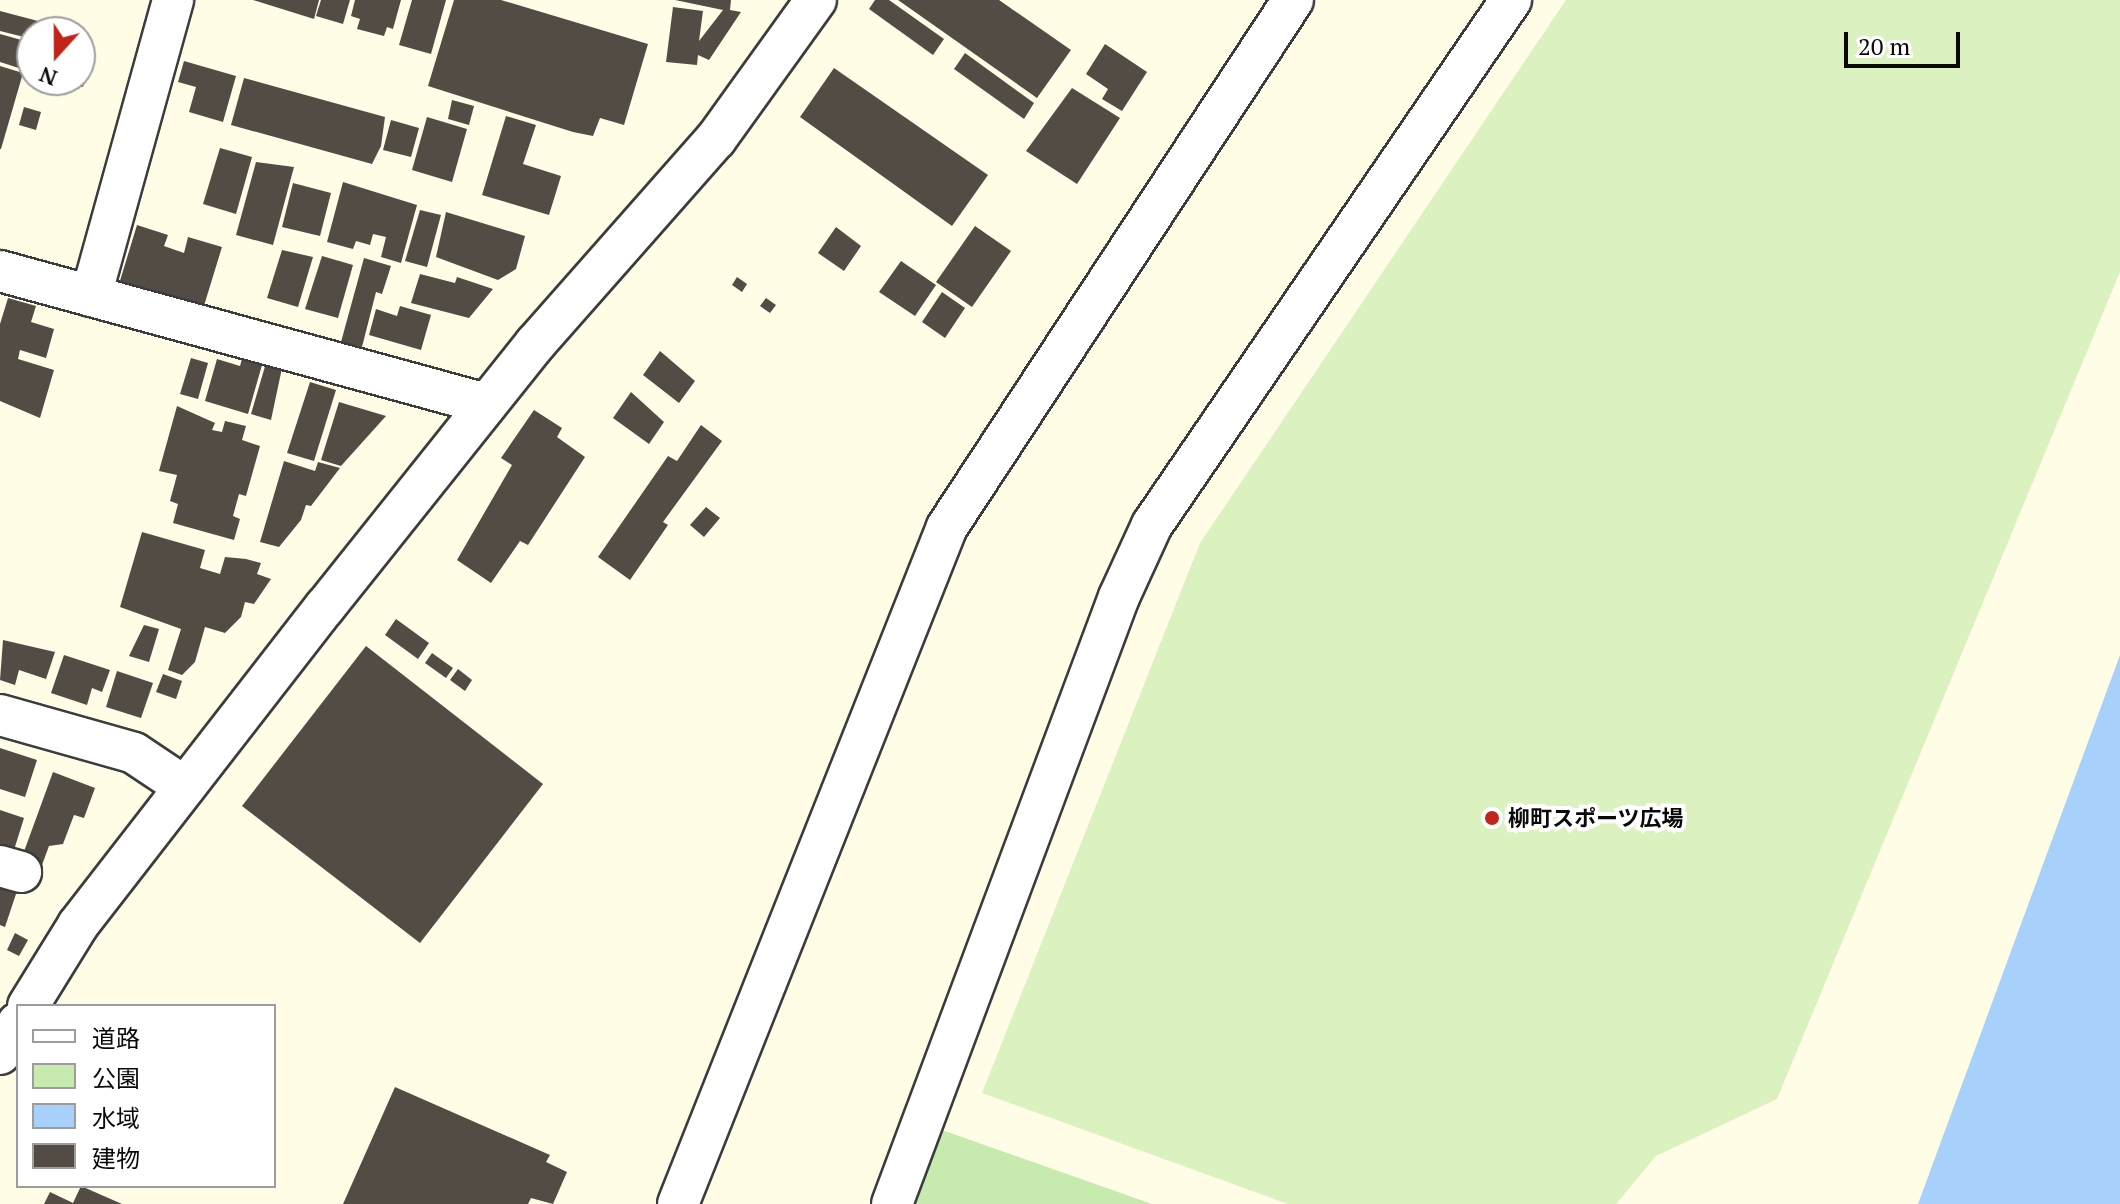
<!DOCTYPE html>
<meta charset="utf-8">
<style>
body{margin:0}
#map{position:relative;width:2120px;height:1204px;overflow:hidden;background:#fffde6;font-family:"PT Serif","Noto Sans JP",serif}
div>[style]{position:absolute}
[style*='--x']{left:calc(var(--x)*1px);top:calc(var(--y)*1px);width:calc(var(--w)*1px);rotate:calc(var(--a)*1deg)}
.green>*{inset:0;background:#c7ebae}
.pitch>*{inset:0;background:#dbf2c0}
.water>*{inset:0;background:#a7d1fa}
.building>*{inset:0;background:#534c45}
.roads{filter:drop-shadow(2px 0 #3c3c3c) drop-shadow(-2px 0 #3c3c3c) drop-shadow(0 2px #3c3c3c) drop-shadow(0 -2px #3c3c3c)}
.minor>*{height:40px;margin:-20px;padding:0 20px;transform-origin:20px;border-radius:20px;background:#fff}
.dots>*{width:22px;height:22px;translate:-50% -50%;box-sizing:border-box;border:4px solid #fff;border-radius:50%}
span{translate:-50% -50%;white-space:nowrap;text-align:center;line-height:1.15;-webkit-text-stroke:8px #fff;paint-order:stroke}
.poi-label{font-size:22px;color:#090909;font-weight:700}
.left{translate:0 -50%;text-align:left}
.legend{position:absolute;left:16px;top:1004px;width:260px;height:184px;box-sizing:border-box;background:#fff;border:2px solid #9d9d9d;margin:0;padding:10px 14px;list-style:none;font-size:24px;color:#090909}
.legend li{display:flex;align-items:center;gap:16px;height:40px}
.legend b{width:40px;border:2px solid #9d9d9d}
.north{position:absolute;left:16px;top:16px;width:80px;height:80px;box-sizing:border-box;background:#fff;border:2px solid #9d9d9d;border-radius:50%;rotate:201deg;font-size:22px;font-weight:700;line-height:32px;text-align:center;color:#090909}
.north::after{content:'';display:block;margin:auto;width:28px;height:36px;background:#c1251a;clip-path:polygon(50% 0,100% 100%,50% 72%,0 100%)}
.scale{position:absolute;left:1844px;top:32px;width:116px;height:36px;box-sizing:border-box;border:4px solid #090909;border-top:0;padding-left:10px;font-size:24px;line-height:28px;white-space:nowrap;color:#090909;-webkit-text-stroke:6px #fff;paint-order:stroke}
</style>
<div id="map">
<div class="green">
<i style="clip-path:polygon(942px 1130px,1152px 1204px,916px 1204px)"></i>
</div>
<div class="pitch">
<i style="clip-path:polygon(1566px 0,2120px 0,2120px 272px,1777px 1099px,1656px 1156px,1616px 1204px,1288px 1204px,982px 1093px,1200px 543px)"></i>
</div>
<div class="water">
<i style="clip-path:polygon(2120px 655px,2120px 1204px,1918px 1204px)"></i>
</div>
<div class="building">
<i style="clip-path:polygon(253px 0,319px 0,314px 19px)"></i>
<i style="clip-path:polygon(321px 0,350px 0,343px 24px,316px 16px)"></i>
<i style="clip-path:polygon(355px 0,401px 0,393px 29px,387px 27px,384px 36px,357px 29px,360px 19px,351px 16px)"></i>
<i style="clip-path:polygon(412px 0,446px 0,431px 54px,399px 45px)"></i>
<i style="clip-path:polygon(454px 0,501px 0,648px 44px,624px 125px,600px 118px,593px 136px,573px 132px,428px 86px)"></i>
<i style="clip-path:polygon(675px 0,731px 0,730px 10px,741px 12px,709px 60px,698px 55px,697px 65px,666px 62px,673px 7px,703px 11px,699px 41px,723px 10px)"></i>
<i style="clip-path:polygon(875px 0,889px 0,944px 39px,933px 55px,869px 9px)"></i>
<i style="clip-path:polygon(898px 0,999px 0,1071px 50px,1037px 98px)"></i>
<i style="clip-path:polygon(0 11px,38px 21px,32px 39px,0 31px)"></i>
<i style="clip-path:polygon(0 34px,32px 43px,25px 70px,0 62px)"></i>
<i style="clip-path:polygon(1105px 44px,1147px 72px,1122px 111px,1102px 99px,1108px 89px,1086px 74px)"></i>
<i style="clip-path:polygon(965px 53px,1034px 103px,1024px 119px,954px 69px)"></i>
<i style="clip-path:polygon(80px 57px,90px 60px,83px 87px,61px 81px,80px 80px)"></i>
<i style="clip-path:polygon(184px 61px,236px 76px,223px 122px,189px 112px,196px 87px,178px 82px)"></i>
<i style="clip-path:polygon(0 66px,23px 73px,1px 149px,0 149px)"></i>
<i style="clip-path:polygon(834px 68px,988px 175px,952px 226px,800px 117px)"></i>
<i style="clip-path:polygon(244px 78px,385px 117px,381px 146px,372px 164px,231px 125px)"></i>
<i style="clip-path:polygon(1072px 88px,1120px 118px,1077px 184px,1026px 151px)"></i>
<i style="clip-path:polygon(452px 100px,474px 106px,469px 125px,448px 119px)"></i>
<i style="clip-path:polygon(24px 107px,41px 112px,36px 130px,19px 125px)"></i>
<i style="clip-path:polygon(506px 116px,536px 125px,523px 164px,561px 176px,549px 215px,482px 195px)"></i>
<i style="clip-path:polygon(427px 117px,467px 129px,452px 182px,412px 170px)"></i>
<i style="clip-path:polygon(391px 120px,419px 128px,411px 157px,383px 150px)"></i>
<i style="clip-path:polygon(220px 148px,252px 157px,236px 214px,203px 204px)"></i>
<i style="clip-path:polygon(256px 162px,294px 167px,273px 245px,236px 235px)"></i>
<i style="clip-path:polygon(343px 182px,417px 205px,401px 263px,381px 257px,386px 237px,373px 234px,370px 245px,356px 241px,353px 249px,327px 242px)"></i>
<i style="clip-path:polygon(293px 183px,331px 193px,320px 236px,282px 227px)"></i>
<i style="clip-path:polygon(420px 210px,441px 215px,427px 267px,405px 261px)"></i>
<i style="clip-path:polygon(446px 212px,525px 236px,516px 269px,498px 280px,436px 257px)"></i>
<i style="clip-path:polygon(137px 225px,168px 235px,164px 246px,184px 253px,188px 237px,222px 247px,203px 309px,119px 284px)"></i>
<i style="clip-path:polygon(975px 226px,1011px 251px,972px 307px,936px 282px)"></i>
<i style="clip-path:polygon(836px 227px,861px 246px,844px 271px,818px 253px)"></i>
<i style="clip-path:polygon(282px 250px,313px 257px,298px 307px,267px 298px)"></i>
<i style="clip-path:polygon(322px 256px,353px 265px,338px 318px,305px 309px)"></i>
<i style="clip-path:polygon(364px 258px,391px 266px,382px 294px,376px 292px,362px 347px,341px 342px)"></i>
<i style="clip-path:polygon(901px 261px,936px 285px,915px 316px,879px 292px)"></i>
<i style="clip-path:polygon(420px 274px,455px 283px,457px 277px,493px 289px,469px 318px,411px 303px)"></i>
<i style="clip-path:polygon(737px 277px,747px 284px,742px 292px,732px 285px)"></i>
<i style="clip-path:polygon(942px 292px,965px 308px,945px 338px,922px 322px)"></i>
<i style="clip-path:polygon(8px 298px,36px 306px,31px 322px,54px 329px,46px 358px,20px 350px,18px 359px,54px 370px,40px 418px,0 401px,0 324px)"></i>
<i style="clip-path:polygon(766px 298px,776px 305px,770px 313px,760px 306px)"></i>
<i style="clip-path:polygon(400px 306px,431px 315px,421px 350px,369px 335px,376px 309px,397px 316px)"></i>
<i style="clip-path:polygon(660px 351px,695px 381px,679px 403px,643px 375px)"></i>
<i style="clip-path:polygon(244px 352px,264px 358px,248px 414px,205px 401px,217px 359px,240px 366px)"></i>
<i style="clip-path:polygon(191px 358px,208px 363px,198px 399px,180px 394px)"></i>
<i style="clip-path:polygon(266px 363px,282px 368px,271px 420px,251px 414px)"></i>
<i style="clip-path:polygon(310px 382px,336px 390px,314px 461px,287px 453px)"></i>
<i style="clip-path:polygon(631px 392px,664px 422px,649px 444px,613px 418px)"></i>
<i style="clip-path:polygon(339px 402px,386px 416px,341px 466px,321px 460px)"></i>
<i style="clip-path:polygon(177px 406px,215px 423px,212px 430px,222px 432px,225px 421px,246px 426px,242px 440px,260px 446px,246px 496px,239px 494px,233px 516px,240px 519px,234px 540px,173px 523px,178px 504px,170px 501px,177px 475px,159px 471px)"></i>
<i style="clip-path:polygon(534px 410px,562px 428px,557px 437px,585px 457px,528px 545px,520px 541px,491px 583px,457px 560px,512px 465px,501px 458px)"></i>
<i style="clip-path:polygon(701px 425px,722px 441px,663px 522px,668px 525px,630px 580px,598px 557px,668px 456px,677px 461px)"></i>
<i style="clip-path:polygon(284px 461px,315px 471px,318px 462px,340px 468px,311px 506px,306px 505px,301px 520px,279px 547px,260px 542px)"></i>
<i style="clip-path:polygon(706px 507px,720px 518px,704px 537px,690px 525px)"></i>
<i style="clip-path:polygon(142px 532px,205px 550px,200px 568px,220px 574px,225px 557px,246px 559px,261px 563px,257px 574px,271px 579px,254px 604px,245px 602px,241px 617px,225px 633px,205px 627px,195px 662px,182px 675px,168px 670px,181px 629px,120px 607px)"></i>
<i style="clip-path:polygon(396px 619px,429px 643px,418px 659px,385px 635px)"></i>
<i style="clip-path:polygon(144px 625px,159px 629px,149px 662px,129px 656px)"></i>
<i style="clip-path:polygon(3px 640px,55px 652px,46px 679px,19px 670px,15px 685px,0 680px)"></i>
<i style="clip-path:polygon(366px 646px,543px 784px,420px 943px,242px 806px)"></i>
<i style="clip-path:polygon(432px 653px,453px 668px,446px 678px,425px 663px)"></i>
<i style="clip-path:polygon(64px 655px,110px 670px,102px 692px,92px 688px,87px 705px,51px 693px)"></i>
<i style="clip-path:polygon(458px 669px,472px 680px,465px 691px,450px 680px)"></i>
<i style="clip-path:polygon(117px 671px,153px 683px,141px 718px,106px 707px)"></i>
<i style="clip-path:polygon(163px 674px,182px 681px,176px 699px,156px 692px)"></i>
<i style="clip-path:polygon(0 748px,37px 760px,25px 797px,0 789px)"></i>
<i style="clip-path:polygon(53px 772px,95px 788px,84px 818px,74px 815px,63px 844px,49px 846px,42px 865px,22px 857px)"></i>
<i style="clip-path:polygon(0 810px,24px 818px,14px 850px,0 846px)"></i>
<i style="clip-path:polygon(0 882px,18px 888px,5px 927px,0 925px)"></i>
<i style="clip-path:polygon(15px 933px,28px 940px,19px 956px,7px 950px)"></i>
<i style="clip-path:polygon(395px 1087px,550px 1155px,546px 1162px,567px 1172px,553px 1204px,531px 1198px,528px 1204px,343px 1204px)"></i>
<i style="clip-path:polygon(81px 1186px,122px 1204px,44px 1204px,50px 1192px,73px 1203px)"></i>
</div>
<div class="roads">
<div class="minor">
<i style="--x:0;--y:271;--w:504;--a:15.3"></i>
<i style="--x:91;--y:296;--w:307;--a:-74.5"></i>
<i style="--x:0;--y:715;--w:139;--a:15.8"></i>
<i style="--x:134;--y:753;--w:61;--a:33.7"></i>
<i style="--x:0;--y:866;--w:22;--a:16"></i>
<i style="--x:28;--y:1006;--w:95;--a:-58.3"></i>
<i style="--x:78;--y:925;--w:403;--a:-52.2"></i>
<i style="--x:325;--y:607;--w:337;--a:-51.4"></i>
<i style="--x:535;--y:344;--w:273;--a:-48.6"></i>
<i style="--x:716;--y:139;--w:171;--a:-54.3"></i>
<i style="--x:0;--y:1054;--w:36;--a:-60"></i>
<i style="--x:678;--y:1204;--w:728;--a:-68.33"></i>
<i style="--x:947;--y:527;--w:630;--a:-56.71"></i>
<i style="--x:892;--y:1204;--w:648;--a:-69.5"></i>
<i style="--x:1119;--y:597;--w:79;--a:-65.4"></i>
<i style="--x:1152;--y:525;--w:636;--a:-55.64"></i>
</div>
</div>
<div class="dots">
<i style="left:1492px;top:818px;background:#c1251a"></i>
</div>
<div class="poi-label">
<span class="left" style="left:1508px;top:818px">柳町スポーツ広場</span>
</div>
<ul class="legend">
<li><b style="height:10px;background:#fff"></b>道路</li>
<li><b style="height:22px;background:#c7ebae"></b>公園</li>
<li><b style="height:22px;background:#a7d1fa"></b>水域</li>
<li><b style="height:22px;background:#534c45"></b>建物</li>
</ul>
<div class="north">N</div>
<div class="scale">20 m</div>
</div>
